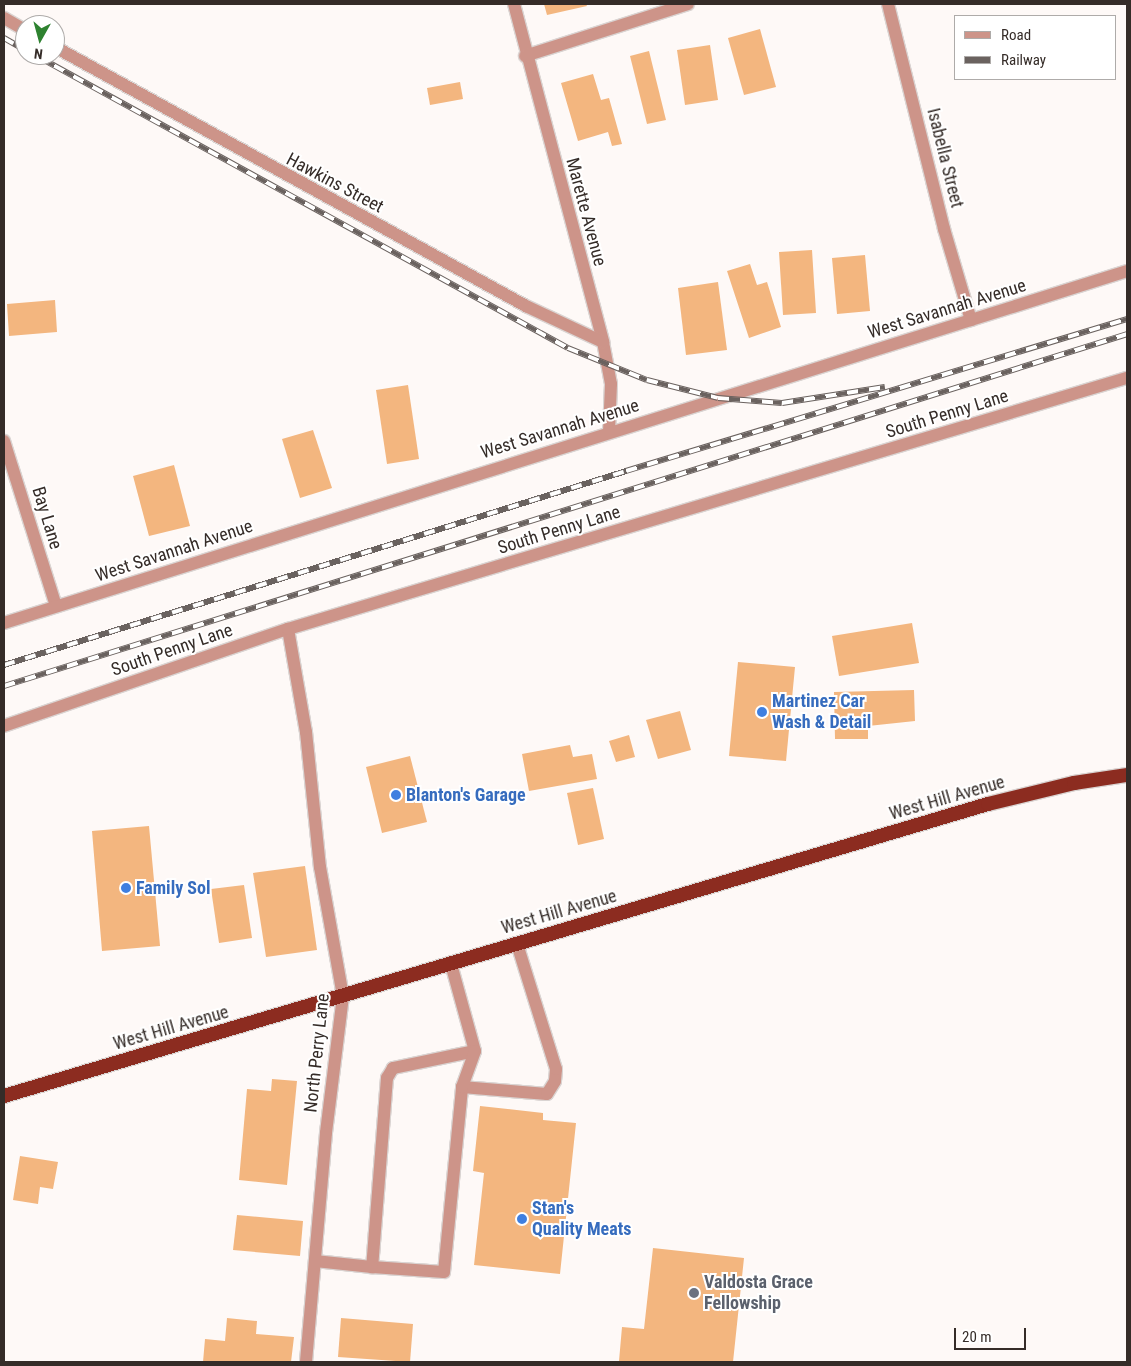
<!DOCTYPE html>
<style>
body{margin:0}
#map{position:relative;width:1131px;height:1366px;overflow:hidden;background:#fef9f7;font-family:"Roboto Condensed",sans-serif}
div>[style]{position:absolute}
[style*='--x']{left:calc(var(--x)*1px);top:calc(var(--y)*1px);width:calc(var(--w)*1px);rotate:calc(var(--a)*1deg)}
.building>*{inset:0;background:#f3b67f}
.roads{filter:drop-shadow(1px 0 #dad4d2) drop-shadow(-1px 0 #dad4d2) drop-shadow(0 1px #dad4d2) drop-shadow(0 -1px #dad4d2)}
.service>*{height:12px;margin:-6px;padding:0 6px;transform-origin:6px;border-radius:6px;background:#cd9489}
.minor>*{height:12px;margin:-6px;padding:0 6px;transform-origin:6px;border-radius:6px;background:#cd9489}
.tertiary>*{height:12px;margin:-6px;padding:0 6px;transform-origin:6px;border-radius:6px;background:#cd9489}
.trunk>*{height:14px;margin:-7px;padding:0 7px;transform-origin:7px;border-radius:7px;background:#8c2c20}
.rail>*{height:5.5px;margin-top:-2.75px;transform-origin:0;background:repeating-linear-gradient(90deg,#fff 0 11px,#6a625f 0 22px);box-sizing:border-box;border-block:1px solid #6a625f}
.dots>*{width:14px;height:14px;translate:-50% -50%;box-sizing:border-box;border:2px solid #fff;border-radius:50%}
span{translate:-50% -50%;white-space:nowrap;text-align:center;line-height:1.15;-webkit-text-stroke:4px #fff;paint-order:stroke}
.street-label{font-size:18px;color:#352c28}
.shop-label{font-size:18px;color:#366cbe;font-weight:700}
.left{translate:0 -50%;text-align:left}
.worship-label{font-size:18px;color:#5b616d;font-weight:700}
.frame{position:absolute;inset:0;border:5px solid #352c28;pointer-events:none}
.legend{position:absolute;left:954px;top:15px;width:162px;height:65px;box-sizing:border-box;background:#fff;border:1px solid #aeaba9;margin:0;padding:6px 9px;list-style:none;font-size:15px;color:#352c28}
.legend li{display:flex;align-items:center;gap:10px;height:25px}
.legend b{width:25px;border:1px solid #aeaba9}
.north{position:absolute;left:15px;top:15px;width:50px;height:50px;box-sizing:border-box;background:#fff;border:1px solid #aeaba9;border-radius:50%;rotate:187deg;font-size:14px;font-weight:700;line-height:20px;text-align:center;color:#352c28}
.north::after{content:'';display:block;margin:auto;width:18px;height:22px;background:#2e8230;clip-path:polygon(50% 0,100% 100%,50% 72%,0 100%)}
.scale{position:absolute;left:954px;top:1328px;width:72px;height:22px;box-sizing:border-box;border:2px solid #352c28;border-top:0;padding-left:6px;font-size:15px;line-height:18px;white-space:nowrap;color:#352c28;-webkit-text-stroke:4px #fff;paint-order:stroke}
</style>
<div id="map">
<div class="building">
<i style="clip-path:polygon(544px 4px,586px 4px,587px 6px,547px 15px)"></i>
<i style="clip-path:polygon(760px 29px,776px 87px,744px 95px,728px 38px)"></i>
<i style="clip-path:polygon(710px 45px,718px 100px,685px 105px,677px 50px)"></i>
<i style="clip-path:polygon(649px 51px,666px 120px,647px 124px,630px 56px)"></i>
<i style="clip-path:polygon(593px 74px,601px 100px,609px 98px,622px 144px,612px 146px,608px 132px,578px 141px,561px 83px)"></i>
<i style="clip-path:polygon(460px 82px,463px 99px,430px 105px,427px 88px)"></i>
<i style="clip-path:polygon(812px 250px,816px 313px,783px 315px,779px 252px)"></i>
<i style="clip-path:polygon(865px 255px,870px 311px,837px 314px,832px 258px)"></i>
<i style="clip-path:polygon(750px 264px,757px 285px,767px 282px,781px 327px,749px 338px,727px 271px)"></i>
<i style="clip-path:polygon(718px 282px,727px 350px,686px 355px,678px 288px)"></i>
<i style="clip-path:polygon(55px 300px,57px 332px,9px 336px,7px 304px)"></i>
<i style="clip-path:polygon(408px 385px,419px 459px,387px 464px,376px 390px)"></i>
<i style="clip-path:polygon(313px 430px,332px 488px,300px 498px,282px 439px)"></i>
<i style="clip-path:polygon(174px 465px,190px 526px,149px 536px,133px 476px)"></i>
<i style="clip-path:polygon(912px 623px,919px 663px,839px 676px,832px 636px)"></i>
<i style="clip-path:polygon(738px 662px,795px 667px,786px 761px,729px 756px)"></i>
<i style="clip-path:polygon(914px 690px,915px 721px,868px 726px,868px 739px,835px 739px,834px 692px)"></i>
<i style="clip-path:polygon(680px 711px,691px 750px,658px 759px,646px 720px)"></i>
<i style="clip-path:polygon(629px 735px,635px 757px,616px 762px,609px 741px)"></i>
<i style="clip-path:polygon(570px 745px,573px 757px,592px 754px,597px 779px,529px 791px,522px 754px)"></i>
<i style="clip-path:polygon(410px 756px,427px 822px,382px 833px,366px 767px)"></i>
<i style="clip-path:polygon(593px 788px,604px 839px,578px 845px,567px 793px)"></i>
<i style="clip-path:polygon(149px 826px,160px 946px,102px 951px,92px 831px)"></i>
<i style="clip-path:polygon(305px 866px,317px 950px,266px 957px,253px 873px)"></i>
<i style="clip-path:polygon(244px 885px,252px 938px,219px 943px,211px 889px)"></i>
<i style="clip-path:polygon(272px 1079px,297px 1081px,287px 1185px,239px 1180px,247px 1089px,271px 1091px)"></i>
<i style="clip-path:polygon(480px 1106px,543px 1113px,543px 1120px,576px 1123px,560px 1274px,474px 1265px,484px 1173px,473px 1171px)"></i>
<i style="clip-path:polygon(20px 1156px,58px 1162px,53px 1189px,40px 1187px,38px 1204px,13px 1200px)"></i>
<i style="clip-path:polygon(237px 1215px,303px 1221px,300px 1256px,233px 1250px)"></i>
<i style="clip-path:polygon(653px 1248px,744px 1258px,733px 1362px,619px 1361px,622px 1327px,644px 1329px)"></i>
<i style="clip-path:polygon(227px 1318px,257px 1321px,256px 1334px,294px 1337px,291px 1362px,203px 1362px,205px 1339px,225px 1341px)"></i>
<i style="clip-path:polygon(341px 1318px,413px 1324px,410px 1362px,338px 1357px)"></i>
</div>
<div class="roads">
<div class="service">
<i style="--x:451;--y:964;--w:90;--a:74.6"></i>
<i style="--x:475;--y:1051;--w:84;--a:168.3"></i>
<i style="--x:393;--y:1068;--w:12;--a:121"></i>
<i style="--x:387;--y:1078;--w:190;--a:94.5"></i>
<i style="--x:372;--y:1267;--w:72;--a:4"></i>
<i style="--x:444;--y:1272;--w:186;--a:-84.4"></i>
<i style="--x:462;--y:1087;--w:85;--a:4.7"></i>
<i style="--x:547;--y:1094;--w:15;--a:-58"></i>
<i style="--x:555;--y:1081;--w:12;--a:-85"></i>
<i style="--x:556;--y:1069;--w:131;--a:-107.3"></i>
<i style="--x:462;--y:1087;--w:38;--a:-70"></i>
<i style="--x:315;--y:1261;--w:57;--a:6"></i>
</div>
<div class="minor">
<i style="--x:514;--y:4;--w:350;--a:75.2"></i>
<i style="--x:603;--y:342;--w:43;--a:79.2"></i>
<i style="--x:611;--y:384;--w:48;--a:92.4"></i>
<i style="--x:888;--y:4;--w:232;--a:76"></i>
<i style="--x:944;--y:229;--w:95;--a:73.5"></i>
<i style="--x:4;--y:18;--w:24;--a:30"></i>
<i style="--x:55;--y:47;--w:538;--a:28.81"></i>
<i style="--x:526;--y:306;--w:85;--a:25.1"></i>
<i style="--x:525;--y:56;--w:171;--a:-17.7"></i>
<i style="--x:4;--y:441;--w:173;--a:72.5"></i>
<i style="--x:288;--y:629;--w:105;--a:80.1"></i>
<i style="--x:306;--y:732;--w:136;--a:84.1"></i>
<i style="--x:320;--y:867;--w:131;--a:79.9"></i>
<i style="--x:343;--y:996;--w:138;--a:97.1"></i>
<i style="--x:326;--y:1133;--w:230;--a:95"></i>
<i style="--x:4;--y:726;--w:300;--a:-18.9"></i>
<i style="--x:288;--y:629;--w:876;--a:-16.66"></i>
</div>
<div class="tertiary">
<i style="--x:4;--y:623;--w:1177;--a:-17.4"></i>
</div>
<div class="trunk">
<i style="--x:4;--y:1096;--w:1026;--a:-16.53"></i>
<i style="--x:988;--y:804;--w:89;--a:-13.7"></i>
<i style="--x:1074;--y:783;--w:54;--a:-8.6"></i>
</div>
</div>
<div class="rail">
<i style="--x:4;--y:38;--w:24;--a:30"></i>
<i style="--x:35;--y:55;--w:608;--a:28.8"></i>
<i style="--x:568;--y:348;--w:85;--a:22.1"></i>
<i style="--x:647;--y:380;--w:73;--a:14.2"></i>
<i style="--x:718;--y:398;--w:64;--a:4.5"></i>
<i style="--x:782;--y:403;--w:104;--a:-8.8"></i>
<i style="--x:4;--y:665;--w:652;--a:-17.32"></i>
<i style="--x:626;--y:471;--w:524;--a:-16.88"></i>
<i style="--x:4;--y:686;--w:1177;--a:-17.4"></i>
</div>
<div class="dots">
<i style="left:762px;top:712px;background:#3f7fe0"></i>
<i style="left:396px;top:795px;background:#3f7fe0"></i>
<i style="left:126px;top:888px;background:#3f7fe0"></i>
<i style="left:522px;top:1219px;background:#3f7fe0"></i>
<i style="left:694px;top:1293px;background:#6b7280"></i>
</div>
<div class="street-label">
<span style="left:945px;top:158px;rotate:76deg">Isabella Street</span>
<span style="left:335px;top:183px;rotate:28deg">Hawkins Street</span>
<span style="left:586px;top:212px;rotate:75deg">Marette Avenue</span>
<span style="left:947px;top:309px;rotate:-17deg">West Savannah Avenue</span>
<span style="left:947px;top:414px;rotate:-17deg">South Penny Lane</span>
<span style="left:560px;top:429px;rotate:-17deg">West Savannah Avenue</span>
<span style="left:47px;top:518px;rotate:73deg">Bay Lane</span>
<span style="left:559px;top:530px;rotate:-17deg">South Penny Lane</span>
<span style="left:174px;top:551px;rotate:-18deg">West Savannah Avenue</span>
<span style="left:172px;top:650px;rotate:-19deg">South Penny Lane</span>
<span style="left:947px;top:798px;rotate:-16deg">West Hill Avenue</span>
<span style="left:559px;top:912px;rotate:-16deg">West Hill Avenue</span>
<span style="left:171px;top:1028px;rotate:-16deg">West Hill Avenue</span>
<span style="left:317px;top:1053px;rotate:-84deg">North Perry Lane</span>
</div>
<div class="shop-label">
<span class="left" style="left:772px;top:712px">Martinez Car<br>Wash &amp; Detail</span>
<span class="left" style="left:406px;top:795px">Blanton's Garage</span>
<span class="left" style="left:136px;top:888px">Family Sol</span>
<span class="left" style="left:532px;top:1219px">Stan's<br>Quality Meats</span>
</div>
<div class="worship-label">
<span class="left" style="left:704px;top:1293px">Valdosta Grace<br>Fellowship</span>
</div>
<div class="frame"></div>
<ul class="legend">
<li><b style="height:6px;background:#cd9489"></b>Road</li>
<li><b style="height:6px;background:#6a625f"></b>Railway</li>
</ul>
<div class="north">N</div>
<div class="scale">20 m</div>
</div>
